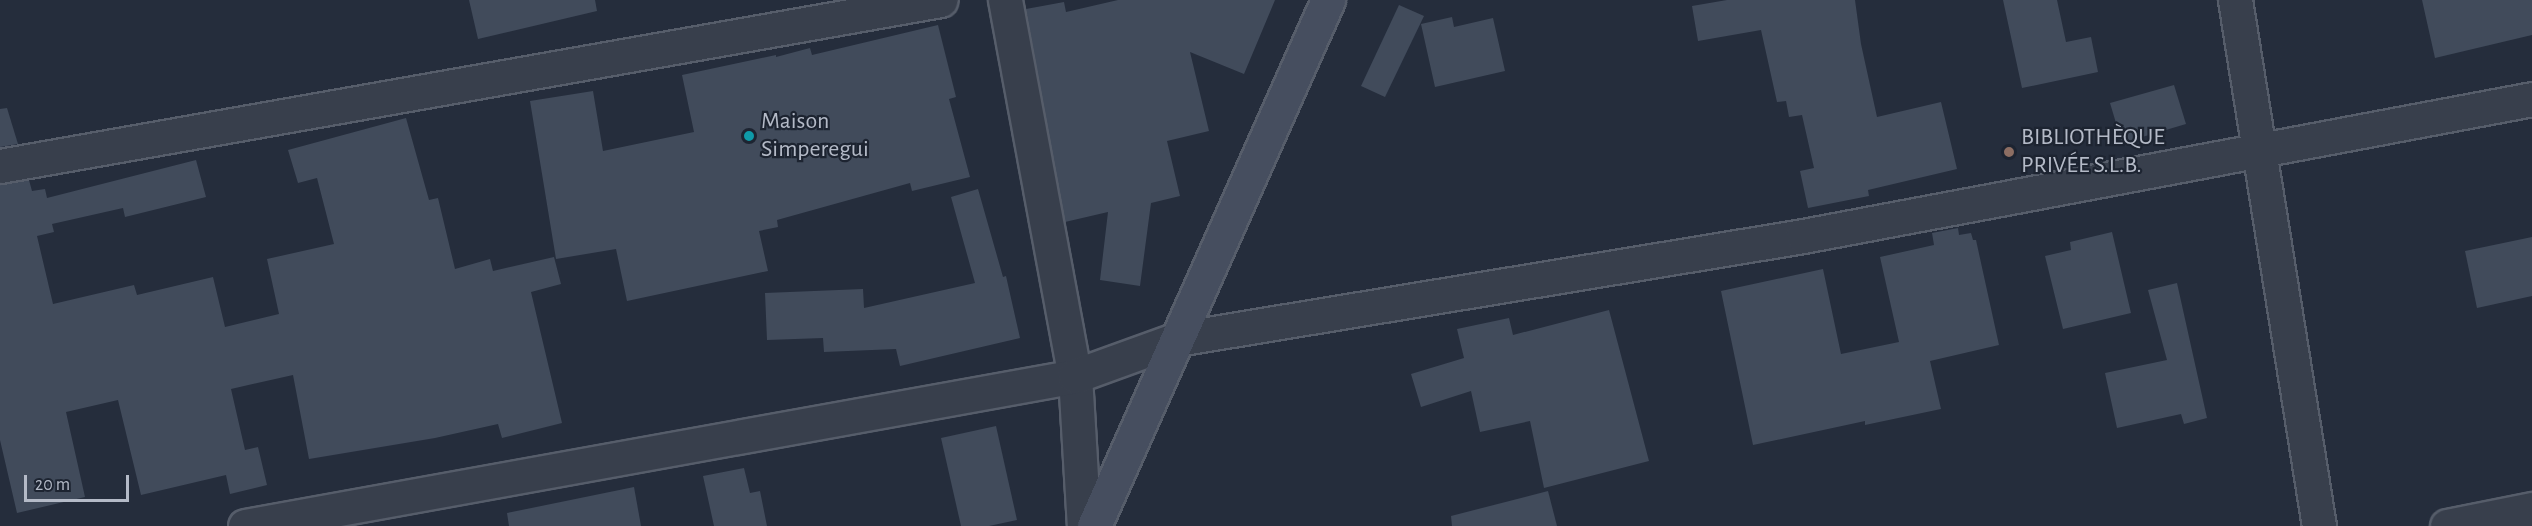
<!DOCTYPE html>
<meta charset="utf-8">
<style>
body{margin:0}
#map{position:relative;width:2532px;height:526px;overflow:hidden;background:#252d3c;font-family:"Alegreya Sans",sans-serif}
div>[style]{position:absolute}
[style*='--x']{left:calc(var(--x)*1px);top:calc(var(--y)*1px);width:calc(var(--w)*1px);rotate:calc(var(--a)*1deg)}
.building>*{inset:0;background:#414b5b}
.roads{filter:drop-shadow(2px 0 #565d6a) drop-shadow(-2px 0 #565d6a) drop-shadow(0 2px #565d6a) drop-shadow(0 -2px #565d6a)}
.street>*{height:33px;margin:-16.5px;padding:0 16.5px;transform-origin:16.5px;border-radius:16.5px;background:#383f4c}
.secondary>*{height:33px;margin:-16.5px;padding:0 16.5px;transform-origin:16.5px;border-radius:16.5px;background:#464e5f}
.dots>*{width:16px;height:16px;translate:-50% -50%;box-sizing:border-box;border:3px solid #1d2431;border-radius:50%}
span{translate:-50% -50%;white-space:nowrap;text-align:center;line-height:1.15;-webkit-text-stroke:4.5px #1d2431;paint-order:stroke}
.poi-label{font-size:24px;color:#b4bac7}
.left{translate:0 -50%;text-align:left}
.scale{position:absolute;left:24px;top:475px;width:105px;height:27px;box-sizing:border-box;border:3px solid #b4bac7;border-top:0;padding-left:8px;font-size:18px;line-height:21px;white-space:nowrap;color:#b4bac7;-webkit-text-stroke:4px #1d2431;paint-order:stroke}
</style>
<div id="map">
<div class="building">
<i style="clip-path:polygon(469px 0,595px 0,597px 11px,478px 39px)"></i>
<i style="clip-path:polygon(1118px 0,1275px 0,1244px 74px,1190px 52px,1209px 131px,1167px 141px,1180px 196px,1151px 203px,1140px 286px,1100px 280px,1108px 212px,1065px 222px,1026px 9px,1064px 2px,1066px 12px)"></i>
<i style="clip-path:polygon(1727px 0,1855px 0,1861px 44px,1877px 117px,1941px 102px,1957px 169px,1868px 190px,1869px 196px,1808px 208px,1800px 171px,1814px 168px,1802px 115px,1789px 117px,1786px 101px,1777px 102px,1761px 30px,1698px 41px,1692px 6px)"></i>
<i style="clip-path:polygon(2003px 0,2057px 0,2066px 42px,2091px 37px,2098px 72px,2022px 88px)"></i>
<i style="clip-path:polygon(2422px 0,2532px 0,2532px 35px,2435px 58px)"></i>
<i style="clip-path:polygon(1399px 5px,1424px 16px,1385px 97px,1361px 86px)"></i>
<i style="clip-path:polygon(1452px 17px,1454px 27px,1493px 18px,1505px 71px,1435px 87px,1421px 24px)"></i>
<i style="clip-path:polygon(938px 25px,956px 97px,949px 99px,970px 177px,912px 191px,910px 183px,777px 220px,778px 227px,759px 231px,768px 271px,627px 301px,616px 249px,556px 259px,530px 101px,593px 91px,603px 151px,694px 132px,682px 75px,776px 55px,776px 57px,810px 48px,812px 55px)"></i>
<i style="clip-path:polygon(2174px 85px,2186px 124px,2122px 143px,2110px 103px)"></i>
<i style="clip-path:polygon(7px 108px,18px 144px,0 147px,0 109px)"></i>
<i style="clip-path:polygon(406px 118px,429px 200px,438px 198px,455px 269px,490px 259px,493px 271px,554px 257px,561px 284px,531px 292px,562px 423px,502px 438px,498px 424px,435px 438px,309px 459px,293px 375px,231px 389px,245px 450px,258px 447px,267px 485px,230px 494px,226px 475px,141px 495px,118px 400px,66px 412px,85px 497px,17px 513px,0 440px,0 184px,29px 180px,32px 191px,45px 189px,47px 198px,196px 160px,206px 197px,125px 217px,123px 208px,52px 224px,54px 232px,37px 236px,53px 304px,134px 285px,137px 295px,213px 277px,225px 327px,279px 314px,267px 259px,334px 244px,317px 178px,298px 183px,288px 150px)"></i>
<i style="clip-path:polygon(978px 189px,1003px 277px,1006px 276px,1020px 338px,900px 366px,896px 349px,824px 352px,823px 338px,767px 340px,765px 293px,863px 289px,864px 308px,975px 283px,951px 197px)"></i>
<i style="clip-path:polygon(1958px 228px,1959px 235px,1971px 233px,1973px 240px,1976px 240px,1999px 345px,1930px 361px,1941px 409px,1865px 425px,1865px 421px,1753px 445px,1721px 291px,1823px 269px,1841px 354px,1899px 342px,1880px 257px,1934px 245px,1932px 233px)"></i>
<i style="clip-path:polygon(2112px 232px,2131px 313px,2063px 329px,2045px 256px,2071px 250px,2070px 242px)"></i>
<i style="clip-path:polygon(2532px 237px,2532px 296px,2477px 308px,2465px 251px)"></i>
<i style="clip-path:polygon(2177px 283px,2207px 418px,2184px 424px,2181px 414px,2117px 428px,2105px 373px,2167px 360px,2148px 290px)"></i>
<i style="clip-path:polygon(1609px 310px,1649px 461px,1544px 488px,1530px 421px,1480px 432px,1471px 391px,1421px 407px,1411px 374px,1464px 358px,1457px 329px,1509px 318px,1513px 335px)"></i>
<i style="clip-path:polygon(996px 426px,1017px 520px,989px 526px,961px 526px,941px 438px)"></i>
<i style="clip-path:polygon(744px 468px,750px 493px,760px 491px,767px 526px,714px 526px,703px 476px)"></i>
<i style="clip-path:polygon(634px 487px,641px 526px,509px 526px,507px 513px)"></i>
<i style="clip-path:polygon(1548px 491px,1557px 526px,1452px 526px,1451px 516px)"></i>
</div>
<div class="roads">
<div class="street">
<i style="--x:1005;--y:0;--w:382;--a:79.5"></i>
<i style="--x:1075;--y:376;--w:150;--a:86.6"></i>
<i style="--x:2235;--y:0;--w:533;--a:80.93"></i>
<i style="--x:0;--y:166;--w:955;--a:-10.01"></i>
<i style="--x:245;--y:526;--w:843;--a:-10.24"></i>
<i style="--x:1075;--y:376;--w:109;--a:-19.9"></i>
<i style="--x:1177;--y:339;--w:634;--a:-9.34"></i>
<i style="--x:1803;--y:236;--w:742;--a:-10.64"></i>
<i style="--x:2447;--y:526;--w:87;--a:-11.3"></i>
</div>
<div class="secondary">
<i style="--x:1094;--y:526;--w:576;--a:-66.02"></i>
</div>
</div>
<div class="dots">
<i style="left:749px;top:136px;background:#0f9aa8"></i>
<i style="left:2009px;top:152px;background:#8d6e63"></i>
</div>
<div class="poi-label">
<span class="left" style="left:761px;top:136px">Maison<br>Simperegui</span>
<span class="left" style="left:2021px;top:152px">BIBLIOTHÈQUE<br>PRIVÉE S.L.B.</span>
</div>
<div class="scale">20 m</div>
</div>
